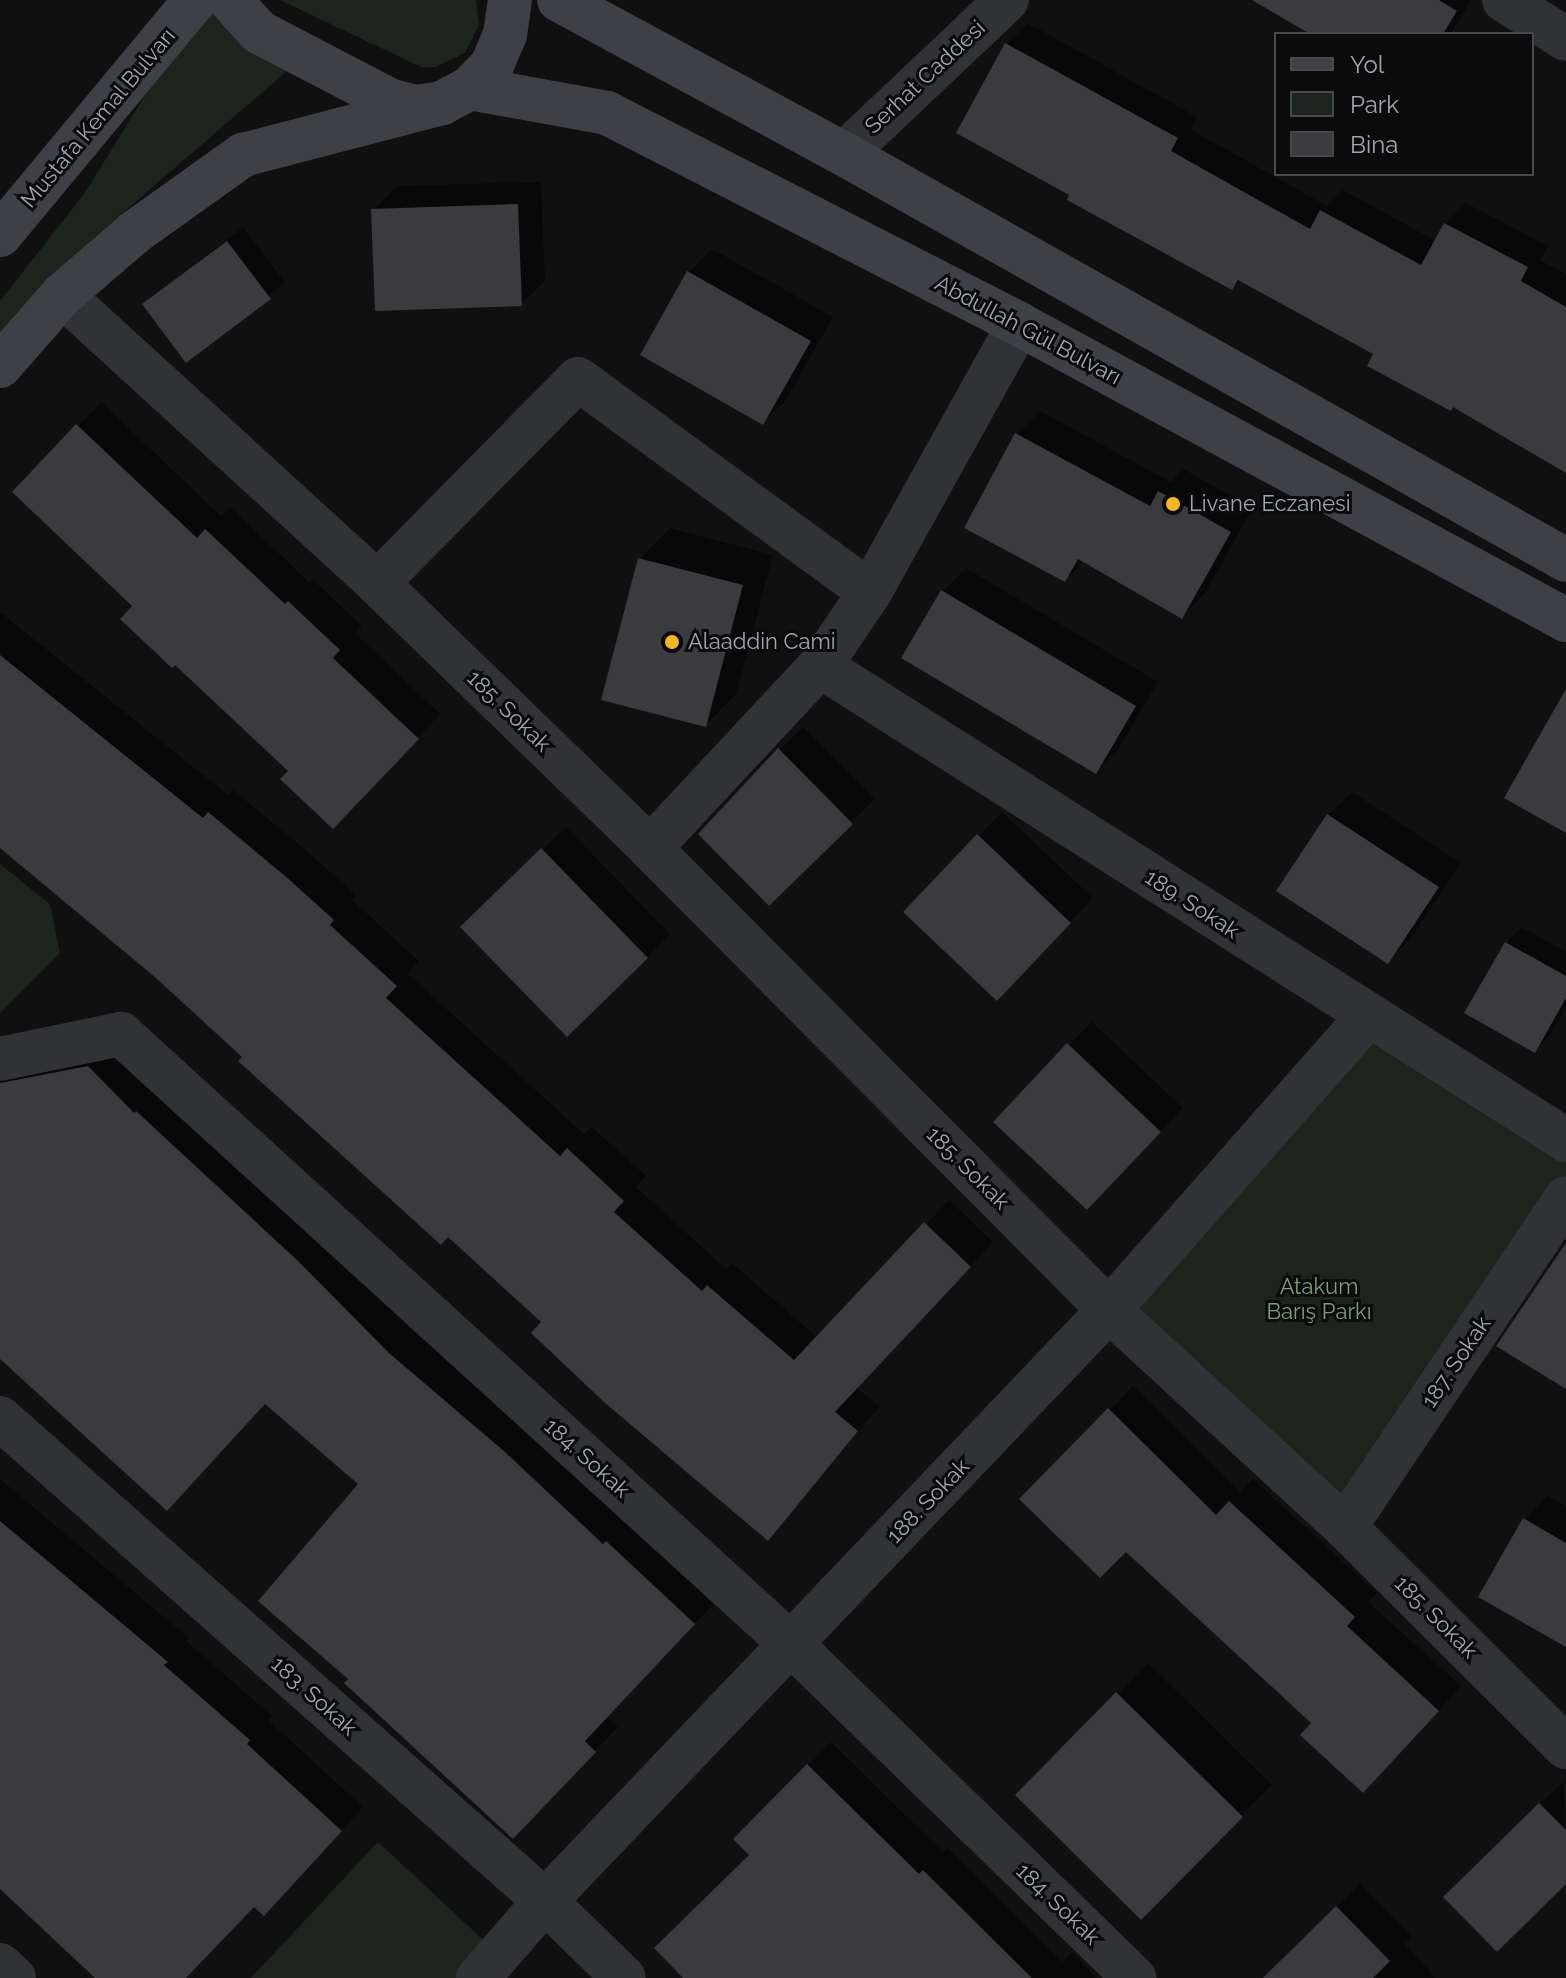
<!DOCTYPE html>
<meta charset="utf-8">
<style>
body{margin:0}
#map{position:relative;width:1566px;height:1978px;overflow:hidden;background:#101011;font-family:Raleway,sans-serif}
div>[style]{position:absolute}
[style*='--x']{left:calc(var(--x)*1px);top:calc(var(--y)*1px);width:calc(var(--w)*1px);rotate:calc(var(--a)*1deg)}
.green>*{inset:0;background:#1c241d}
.shadow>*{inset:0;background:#0007}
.building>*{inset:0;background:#3a3a3f}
.minor>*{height:44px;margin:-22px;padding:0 22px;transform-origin:22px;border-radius:22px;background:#313236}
.tertiary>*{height:44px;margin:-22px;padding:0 22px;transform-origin:22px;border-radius:22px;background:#313236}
.secondary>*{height:44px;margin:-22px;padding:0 22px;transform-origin:22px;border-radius:22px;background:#3f4046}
.dots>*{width:22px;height:22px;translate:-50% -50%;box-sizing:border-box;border:4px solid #0b0b0c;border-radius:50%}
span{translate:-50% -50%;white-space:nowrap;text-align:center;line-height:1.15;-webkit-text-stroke:6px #0b0b0c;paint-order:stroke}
.street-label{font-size:22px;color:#a0a5b3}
.poi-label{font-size:22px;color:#a0a5b3}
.left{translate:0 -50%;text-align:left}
.park-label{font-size:22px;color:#779f7a}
.legend{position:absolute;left:1274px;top:32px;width:260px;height:144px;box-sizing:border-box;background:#0b0b0c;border:2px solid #47494f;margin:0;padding:10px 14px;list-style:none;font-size:24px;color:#a0a5b3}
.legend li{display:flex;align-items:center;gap:16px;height:40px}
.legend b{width:40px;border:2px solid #47494f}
</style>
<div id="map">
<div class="green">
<i style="clip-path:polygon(280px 0,476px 0,479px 25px,465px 53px,436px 67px,421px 67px)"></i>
<i style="clip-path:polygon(202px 4px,287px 71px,89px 242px,0 352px,0 301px,84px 194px)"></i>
<i style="clip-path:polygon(0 864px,50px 904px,60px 953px,0 1013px)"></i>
<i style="clip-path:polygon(1368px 1016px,1566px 1140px,1566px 1198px,1345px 1527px,1109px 1310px)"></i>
<i style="clip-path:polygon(378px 1842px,493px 1949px,466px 1978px,251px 1978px)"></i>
</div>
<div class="shadow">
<i style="clip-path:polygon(1303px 0,1471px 0,1451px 34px,1314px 34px)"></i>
<i style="clip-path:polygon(1028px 23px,1197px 117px,1190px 129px,1327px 206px,1343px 190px,1436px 241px,1445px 224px,1466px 203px,1548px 246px,1540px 260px,1566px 274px,1566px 468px,1376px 354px,1241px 279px,1232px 288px,958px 133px,1007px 44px)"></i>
<i style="clip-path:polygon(541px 182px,545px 281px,521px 304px,373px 210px,397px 186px)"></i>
<i style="clip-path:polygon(243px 227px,285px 282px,187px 361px,145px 305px)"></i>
<i style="clip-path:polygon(712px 249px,833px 317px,786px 400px,762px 423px,642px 354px,689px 272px)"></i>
<i style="clip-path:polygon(101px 402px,221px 516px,230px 507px,309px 582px,312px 579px,362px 626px,355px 633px,440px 714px,356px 803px,290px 771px,135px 606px,15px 492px)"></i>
<i style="clip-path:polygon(1040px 411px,1171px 482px,1183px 469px,1253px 508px,1205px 593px,1182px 616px,1084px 561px,1065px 580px,1016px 435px)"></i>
<i style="clip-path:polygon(670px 528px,773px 555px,736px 694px,706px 725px,640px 559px)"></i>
<i style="clip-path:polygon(966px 568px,1158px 682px,1119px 748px,1096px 771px,942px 592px)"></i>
<i style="clip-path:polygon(0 612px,228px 795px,233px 790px,308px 852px,356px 895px,352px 900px,419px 961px,408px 974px,584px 1134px,592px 1127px,646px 1176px,636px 1187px,726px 1269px,732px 1263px,818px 1338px,949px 1200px,993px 1242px,856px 1388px,880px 1406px,768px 1538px,544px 1322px,158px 976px,0 847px)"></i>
<i style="clip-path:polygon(803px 727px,875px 799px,769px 903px,780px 750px)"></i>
<i style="clip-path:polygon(1352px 792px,1461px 863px,1411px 938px,1388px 961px,1328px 815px)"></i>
<i style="clip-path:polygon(1002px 812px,1093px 898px,1020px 975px,906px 912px)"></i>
<i style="clip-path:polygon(566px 827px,670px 934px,647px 957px,486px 904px)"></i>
<i style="clip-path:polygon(1522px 927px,1566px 952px,1566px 1007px,1550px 1035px,1535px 1051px,1506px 943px)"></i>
<i style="clip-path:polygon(1092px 1022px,1183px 1108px,1110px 1184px,1069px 1045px)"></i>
<i style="clip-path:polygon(112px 1044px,321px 1238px,412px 1330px,717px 1600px,607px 1717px,618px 1727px,536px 1813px,351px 1678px,361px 1484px,266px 1402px,0 1357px,0 1073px)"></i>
<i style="clip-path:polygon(1133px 1386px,1240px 1492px,1253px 1479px,1377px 1593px,1368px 1602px,1461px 1686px,1386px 1767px,1314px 1723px,1126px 1550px,1022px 1499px)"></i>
<i style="clip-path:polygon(0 1479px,189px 1638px,186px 1641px,272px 1716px,268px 1720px,363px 1807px,287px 1890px,255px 1904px,184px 1978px,98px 1978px,0 1884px)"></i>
<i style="clip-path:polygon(1548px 1496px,1566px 1506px,1566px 1645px,1525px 1519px)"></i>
<i style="clip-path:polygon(1148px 1663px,1272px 1785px,1141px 1917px,1017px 1795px)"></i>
<i style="clip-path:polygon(831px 1742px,943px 1852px,947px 1848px,1062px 1962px,1073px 1952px,1096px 1978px,686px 1978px,752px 1855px,736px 1839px)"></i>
<i style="clip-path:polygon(1564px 1781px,1566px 1881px,1445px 1897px)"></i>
<i style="clip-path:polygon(1360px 1884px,1412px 1937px,1405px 1944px,1436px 1978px,1265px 1978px)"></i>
</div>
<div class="building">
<i style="clip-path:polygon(1252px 0,1439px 0,1457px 11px,1443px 34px,1310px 34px)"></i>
<i style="clip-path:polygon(1005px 43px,1178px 138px,1171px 151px,1310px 229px,1320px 210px,1421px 265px,1444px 223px,1528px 267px,1521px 281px,1566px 307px,1566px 473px,1453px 407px,1451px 411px,1367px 366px,1373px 354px,1238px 280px,1232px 290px,1067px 200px,1069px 195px,956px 133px)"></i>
<i style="clip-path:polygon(518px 204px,522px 306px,375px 311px,371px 209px)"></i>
<i style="clip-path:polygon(227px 241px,271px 299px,186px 363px,142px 304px)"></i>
<i style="clip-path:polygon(687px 271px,811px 341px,763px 425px,640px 355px)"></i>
<i style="clip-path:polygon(76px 424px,197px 538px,205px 529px,285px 604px,288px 601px,340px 650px,333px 658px,419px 739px,333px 829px,280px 779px,288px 771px,175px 665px,172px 668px,120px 619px,132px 606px,12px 492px)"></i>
<i style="clip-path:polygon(1015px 433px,1150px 506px,1158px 491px,1231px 532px,1182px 619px,1078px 559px,1065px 582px,964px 528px)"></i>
<i style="clip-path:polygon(638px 558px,743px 585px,706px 727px,601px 700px)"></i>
<i style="clip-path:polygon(941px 590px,1136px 706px,1096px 774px,901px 658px)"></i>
<i style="clip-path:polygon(0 655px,203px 818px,208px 812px,284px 875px,334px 920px,330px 925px,397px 986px,386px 998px,560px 1156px,567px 1148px,624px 1201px,614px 1212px,702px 1291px,707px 1285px,794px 1360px,924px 1222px,971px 1267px,835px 1412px,858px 1431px,768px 1541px,604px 1402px,531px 1333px,541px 1322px,448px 1237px,441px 1245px,238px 1061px,242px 1057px,156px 978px,0 848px)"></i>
<i style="clip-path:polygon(1566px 689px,1566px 833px,1504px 798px)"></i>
<i style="clip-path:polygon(778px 748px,853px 824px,769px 906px,698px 834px)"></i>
<i style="clip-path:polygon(1327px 814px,1439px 887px,1388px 964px,1276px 891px)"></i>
<i style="clip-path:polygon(977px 834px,1071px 923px,997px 1001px,903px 912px)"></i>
<i style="clip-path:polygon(541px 848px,648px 958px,567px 1037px,460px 927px)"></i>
<i style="clip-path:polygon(1505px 942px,1566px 976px,1566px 998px,1535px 1053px,1464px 1013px)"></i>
<i style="clip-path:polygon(1067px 1043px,1161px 1132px,1087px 1210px,993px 1122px)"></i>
<i style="clip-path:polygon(88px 1066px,134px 1113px,136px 1111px,298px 1261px,389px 1353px,505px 1452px,603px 1544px,606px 1541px,695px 1624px,585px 1741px,596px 1752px,513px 1839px,344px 1683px,348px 1679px,258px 1601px,358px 1484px,265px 1404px,167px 1511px,0 1359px,0 1083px)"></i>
<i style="clip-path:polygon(1566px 1243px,1566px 1389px,1496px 1346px)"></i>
<i style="clip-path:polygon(1108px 1408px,1216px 1515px,1229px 1501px,1355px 1617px,1347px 1626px,1439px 1711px,1363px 1793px,1300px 1735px,1311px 1723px,1126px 1552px,1100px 1578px,1019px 1499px)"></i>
<i style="clip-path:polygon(1523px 1518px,1566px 1543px,1566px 1647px,1478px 1597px)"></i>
<i style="clip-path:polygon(0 1521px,168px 1662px,164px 1665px,250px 1740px,247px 1744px,342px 1831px,264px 1916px,254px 1907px,186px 1978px,95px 1978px,0 1889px)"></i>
<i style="clip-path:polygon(1116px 1692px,1243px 1817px,1141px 1920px,1015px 1795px)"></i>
<i style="clip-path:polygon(807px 1764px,919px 1874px,923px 1870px,1032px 1978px,683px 1978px,654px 1948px,749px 1855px,733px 1839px)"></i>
<i style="clip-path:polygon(1539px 1803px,1566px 1830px,1566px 1884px,1497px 1952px,1443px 1897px)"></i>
<i style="clip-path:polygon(1336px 1906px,1390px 1961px,1373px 1978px,1263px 1978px)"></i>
</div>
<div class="minor">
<i style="--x:1504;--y:0;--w:73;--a:32.2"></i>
<i style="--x:62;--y:295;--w:427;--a:42.4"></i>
<i style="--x:377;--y:583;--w:286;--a:-45.4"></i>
<i style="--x:578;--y:379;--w:361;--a:36.1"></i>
<i style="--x:377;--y:583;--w:380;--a:44.1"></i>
<i style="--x:650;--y:848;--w:651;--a:45.19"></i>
<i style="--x:1109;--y:1310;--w:321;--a:42.6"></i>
<i style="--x:1345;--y:1527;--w:312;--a:44.9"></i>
<i style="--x:820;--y:666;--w:884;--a:32.43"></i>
<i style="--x:650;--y:848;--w:249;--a:-47"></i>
<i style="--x:820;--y:666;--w:89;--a:-56"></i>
<i style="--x:870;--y:592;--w:307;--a:-60.9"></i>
<i style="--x:0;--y:1059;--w:124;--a:-11.7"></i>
<i style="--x:121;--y:1034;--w:906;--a:42.32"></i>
<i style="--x:791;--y:1644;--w:479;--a:44.2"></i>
<i style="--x:0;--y:1418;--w:728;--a:41.55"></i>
<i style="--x:545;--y:1901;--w:110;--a:44.3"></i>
<i style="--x:1345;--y:1527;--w:396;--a:-56.1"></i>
<i style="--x:0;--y:1965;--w:19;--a:43"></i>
<i style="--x:478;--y:1978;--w:102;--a:-49"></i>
<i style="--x:545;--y:1901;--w:817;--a:-46.34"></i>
<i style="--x:1109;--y:1310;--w:392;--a:-48.6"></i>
</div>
<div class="tertiary">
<i style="--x:844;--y:154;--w:224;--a:-43.4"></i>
</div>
<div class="secondary">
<i style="--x:230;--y:0;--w:43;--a:47.8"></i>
<i style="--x:259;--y:32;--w:147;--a:27.6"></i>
<i style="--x:389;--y:100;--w:27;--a:15"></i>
<i style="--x:415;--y:107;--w:27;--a:-8"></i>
<i style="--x:442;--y:103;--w:32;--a:-28"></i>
<i style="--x:470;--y:88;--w:32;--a:-46"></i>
<i style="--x:492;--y:65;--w:33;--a:-67"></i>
<i style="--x:505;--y:35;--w:35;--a:-82"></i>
<i style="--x:559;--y:0;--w:324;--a:28.4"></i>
<i style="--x:844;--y:154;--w:828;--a:29.35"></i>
<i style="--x:470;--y:88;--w:139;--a:10.3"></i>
<i style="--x:607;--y:113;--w:463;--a:27.1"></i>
<i style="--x:1019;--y:324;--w:622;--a:28.42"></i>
<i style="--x:0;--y:235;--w:305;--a:-50.3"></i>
<i style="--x:0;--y:366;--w:94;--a:-48.9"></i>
<i style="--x:62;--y:295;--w:96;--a:-40.8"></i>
<i style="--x:135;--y:232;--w:133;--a:-35.5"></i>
<i style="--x:243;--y:155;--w:206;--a:-14.6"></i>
</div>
<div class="dots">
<i style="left:1173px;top:504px;background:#f7b622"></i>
<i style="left:672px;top:642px;background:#f7b622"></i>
</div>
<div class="street-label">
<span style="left:925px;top:77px;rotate:-43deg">Serhat Caddesi</span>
<span style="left:98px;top:118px;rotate:-50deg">Mustafa Kemal Bulvarı</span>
<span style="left:1028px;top:330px;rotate:28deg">Abdullah Gül Bulvarı</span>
<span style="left:509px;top:711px;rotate:44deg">185. Sokak</span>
<span style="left:1192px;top:904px;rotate:33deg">189. Sokak</span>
<span style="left:968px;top:1168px;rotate:45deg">185. Sokak</span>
<span style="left:1456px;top:1362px;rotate:-56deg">187. Sokak</span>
<span style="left:587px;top:1458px;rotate:42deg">184. Sokak</span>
<span style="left:928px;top:1501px;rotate:-46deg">188. Sokak</span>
<span style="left:1436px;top:1617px;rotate:45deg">185. Sokak</span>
<span style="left:314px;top:1696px;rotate:42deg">183. Sokak</span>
<span style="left:1058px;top:1904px;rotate:44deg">184. Sokak</span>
</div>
<div class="poi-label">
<span class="left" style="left:1189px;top:504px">Livane Eczanesi</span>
<span class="left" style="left:688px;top:642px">Alaaddin Cami</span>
</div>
<div class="park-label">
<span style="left:1319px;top:1299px">Atakum<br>Barış Parkı</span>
</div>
<ul class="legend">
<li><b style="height:10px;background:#3f4046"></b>Yol</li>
<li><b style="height:22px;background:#1c241d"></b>Park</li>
<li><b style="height:22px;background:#3a3a3f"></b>Bina</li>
</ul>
</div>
